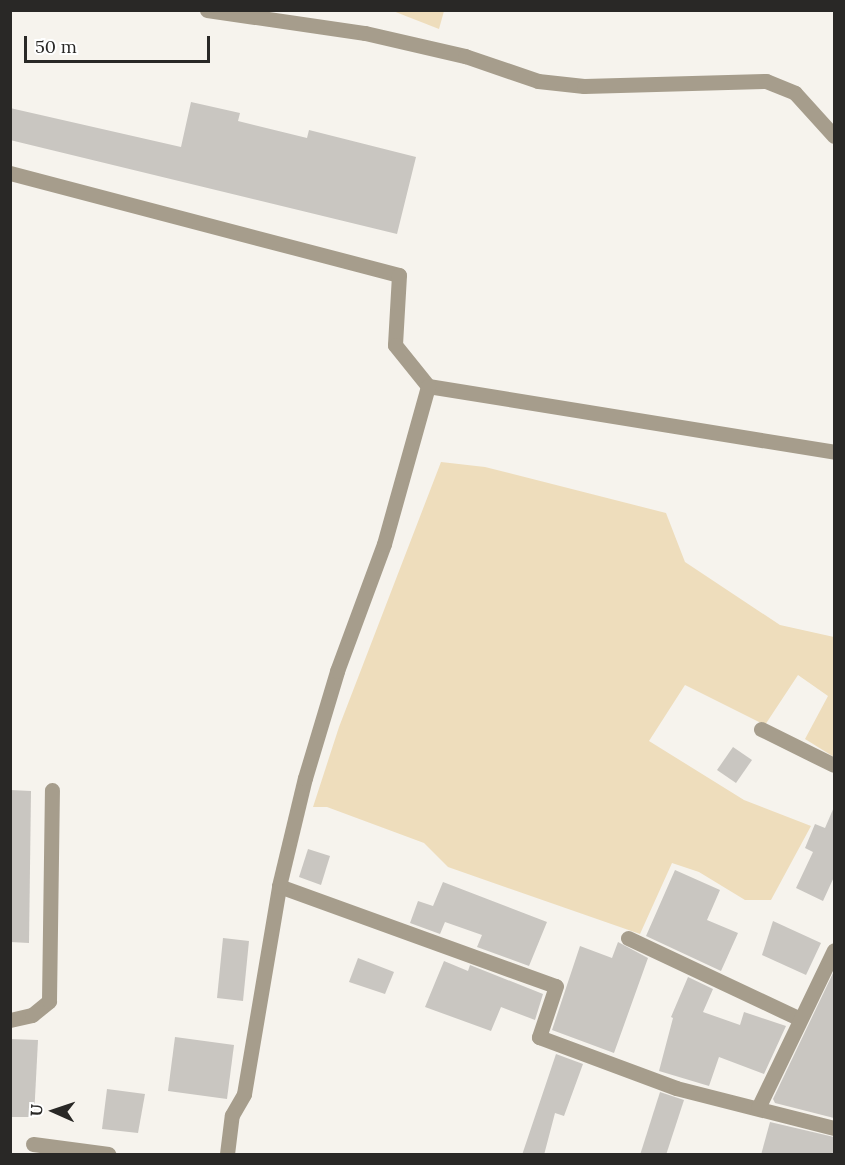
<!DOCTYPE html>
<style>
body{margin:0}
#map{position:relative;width:845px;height:1165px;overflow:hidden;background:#f6f3ed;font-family:Lora,serif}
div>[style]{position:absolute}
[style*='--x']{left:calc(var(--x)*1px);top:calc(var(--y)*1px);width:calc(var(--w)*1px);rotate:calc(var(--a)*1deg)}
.green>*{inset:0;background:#eeddbc}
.building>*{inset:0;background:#c9c6c1}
.minor>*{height:15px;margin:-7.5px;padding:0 7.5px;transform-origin:7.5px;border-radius:7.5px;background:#a69d8c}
span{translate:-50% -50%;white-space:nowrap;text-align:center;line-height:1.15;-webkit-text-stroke:4.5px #fff;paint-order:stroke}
.frame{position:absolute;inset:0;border:12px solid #292826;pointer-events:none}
.north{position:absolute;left:24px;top:1081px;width:60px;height:60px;-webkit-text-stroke:4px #fff;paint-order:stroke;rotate:273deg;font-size:16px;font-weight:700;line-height:24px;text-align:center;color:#292826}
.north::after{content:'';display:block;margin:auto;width:21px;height:27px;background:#292826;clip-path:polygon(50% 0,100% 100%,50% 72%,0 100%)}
.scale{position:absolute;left:24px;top:36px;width:186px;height:27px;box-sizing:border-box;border:3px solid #292826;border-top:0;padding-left:8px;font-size:18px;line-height:21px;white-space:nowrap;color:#292826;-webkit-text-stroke:4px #fff;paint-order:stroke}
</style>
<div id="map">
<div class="green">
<i style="clip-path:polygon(393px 11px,444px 11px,439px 29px)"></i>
<i style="clip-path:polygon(441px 462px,485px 467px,666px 513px,685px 562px,780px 625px,834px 637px,834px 757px,805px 739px,828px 696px,798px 675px,765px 725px,685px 685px,649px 741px,744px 800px,811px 826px,771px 900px,745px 900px,699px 872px,672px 863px,640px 934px,448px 867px,424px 843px,327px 807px,313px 807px,339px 727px)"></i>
</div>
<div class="building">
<i style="clip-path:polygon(191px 102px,240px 113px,238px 121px,307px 138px,309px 130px,416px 157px,397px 234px,10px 140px,10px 108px,181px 147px)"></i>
<i style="clip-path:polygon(733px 747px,752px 760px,736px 783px,717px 770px)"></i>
<i style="clip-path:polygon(10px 790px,31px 791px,29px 943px,10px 942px)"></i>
<i style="clip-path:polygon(834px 807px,834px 877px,823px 901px,796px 888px,813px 852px,805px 848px,815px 824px,825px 828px)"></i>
<i style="clip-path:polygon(308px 849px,330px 856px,321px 885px,299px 877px)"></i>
<i style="clip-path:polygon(675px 870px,720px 890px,707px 920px,738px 933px,721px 971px,646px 936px)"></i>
<i style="clip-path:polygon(443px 882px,547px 922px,529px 966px,477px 947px,482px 935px,445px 922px,440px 934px,410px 923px,418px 901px,433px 906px)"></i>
<i style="clip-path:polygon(773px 921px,821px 943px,806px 975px,762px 955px)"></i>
<i style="clip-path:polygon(223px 938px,249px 941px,243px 1001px,217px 998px)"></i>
<i style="clip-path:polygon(618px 942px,648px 958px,614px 1053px,552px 1030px,580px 946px,612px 958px)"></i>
<i style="clip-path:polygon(358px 958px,394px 972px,385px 994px,349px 982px)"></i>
<i style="clip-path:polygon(444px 961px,468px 971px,470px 965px,543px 994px,535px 1020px,501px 1007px,491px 1031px,425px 1007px)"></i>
<i style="clip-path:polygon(834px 971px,834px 1118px,775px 1103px,773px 1099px)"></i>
<i style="clip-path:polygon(688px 977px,713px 989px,703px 1012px,740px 1025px,744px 1012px,786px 1026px,764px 1074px,719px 1057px,709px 1086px,659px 1071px,673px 1018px,671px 1017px)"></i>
<i style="clip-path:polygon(175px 1037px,234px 1045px,227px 1099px,168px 1091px)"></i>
<i style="clip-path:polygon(10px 1039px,38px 1040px,34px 1117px,10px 1117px)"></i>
<i style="clip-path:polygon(556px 1054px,583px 1064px,564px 1116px,555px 1113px,544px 1155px,522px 1155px)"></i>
<i style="clip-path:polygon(107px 1089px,145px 1094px,138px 1133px,102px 1129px)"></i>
<i style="clip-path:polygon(660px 1092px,684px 1100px,666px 1155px,640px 1155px)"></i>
<i style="clip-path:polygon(770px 1122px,834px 1137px,834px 1155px,761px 1155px)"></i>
</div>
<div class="minor">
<i style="--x:207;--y:10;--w:160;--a:8.3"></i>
<i style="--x:365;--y:33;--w:103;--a:13"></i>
<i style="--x:465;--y:56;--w:77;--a:18.9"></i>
<i style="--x:538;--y:81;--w:46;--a:6.2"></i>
<i style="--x:584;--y:86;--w:182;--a:-1.6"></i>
<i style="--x:766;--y:81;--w:31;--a:22"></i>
<i style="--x:795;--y:93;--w:58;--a:47.8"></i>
<i style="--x:10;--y:173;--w:402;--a:14.7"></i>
<i style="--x:399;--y:275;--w:70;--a:93.3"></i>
<i style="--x:395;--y:345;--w:53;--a:51.2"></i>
<i style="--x:428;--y:386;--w:411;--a:9.2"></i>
<i style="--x:761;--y:729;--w:81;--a:26.3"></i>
<i style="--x:279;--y:886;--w:294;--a:19.9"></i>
<i style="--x:556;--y:986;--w:54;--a:108.4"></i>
<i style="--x:539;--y:1037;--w:146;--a:20.4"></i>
<i style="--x:676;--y:1088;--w:163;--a:14.2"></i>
<i style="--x:628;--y:938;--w:188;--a:25.2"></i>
<i style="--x:10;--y:1020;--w:23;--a:-13"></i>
<i style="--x:32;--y:1015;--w:22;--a:-39"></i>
<i style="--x:49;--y:1001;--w:211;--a:-89.2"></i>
<i style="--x:758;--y:1108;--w:175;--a:-64.3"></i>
<i style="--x:33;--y:1144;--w:76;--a:7.6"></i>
<i style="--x:227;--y:1154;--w:39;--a:-83"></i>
<i style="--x:232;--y:1115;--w:24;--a:-60"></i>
<i style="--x:244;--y:1094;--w:211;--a:-80.4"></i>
<i style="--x:279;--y:886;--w:111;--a:-76.5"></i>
<i style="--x:305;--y:778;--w:112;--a:-73.3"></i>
<i style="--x:337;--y:671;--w:135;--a:-69.7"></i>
<i style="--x:384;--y:544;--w:164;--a:-74.4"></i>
</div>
<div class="frame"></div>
<div class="north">U</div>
<div class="scale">50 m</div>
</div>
